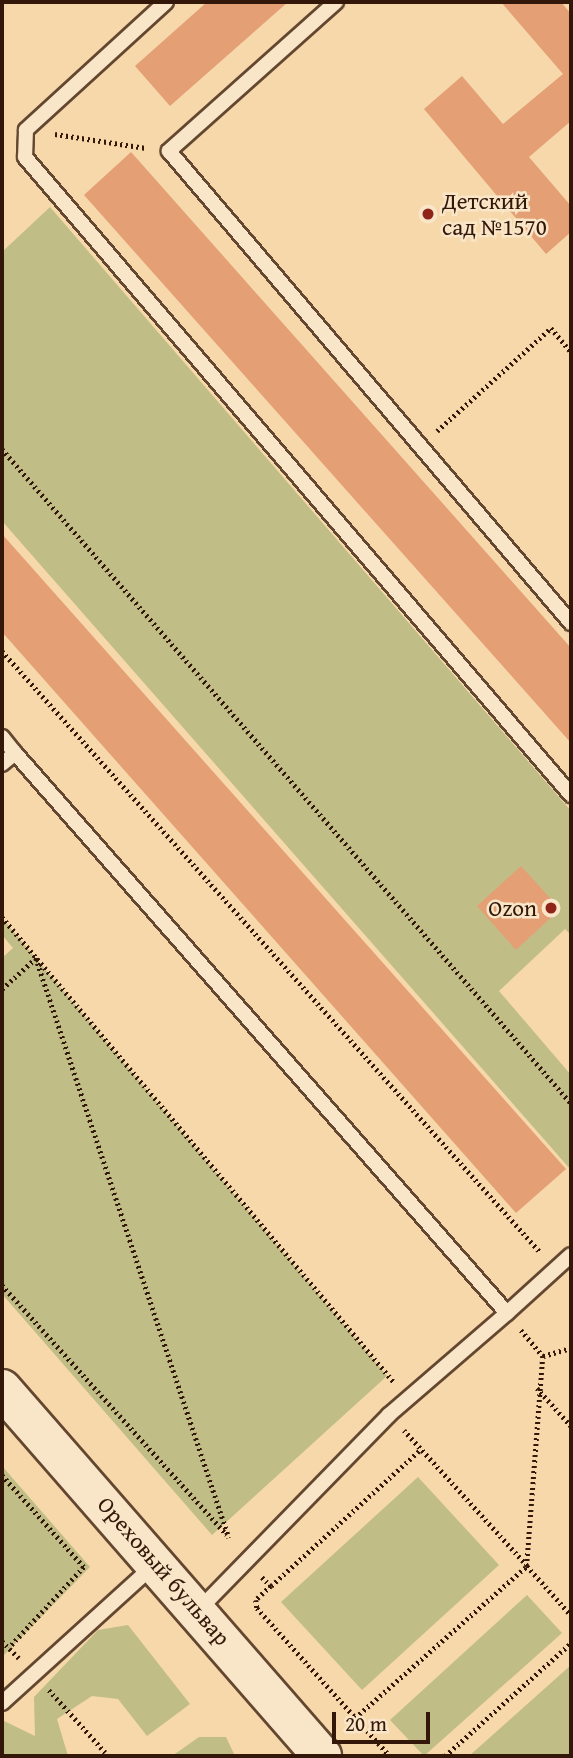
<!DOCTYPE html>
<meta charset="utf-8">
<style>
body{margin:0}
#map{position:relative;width:573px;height:1758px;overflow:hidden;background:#f6d8aa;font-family:"Gentium Book Plus",serif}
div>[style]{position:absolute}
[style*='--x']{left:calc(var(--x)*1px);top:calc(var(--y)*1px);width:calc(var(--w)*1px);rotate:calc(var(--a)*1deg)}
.green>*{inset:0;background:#c0be86}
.building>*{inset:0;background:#e49f74}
.path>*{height:4.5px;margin-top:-2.25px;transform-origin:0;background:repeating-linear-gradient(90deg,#331708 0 2px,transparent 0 5.5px)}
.roads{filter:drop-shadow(2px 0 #644730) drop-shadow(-2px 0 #644730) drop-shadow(0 2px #644730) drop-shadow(0 -2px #644730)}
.service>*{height:14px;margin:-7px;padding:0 7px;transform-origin:7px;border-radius:7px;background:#f9e6c8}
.secondary>*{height:38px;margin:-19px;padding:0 19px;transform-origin:19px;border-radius:19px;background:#f9e6c8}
.dots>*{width:19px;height:19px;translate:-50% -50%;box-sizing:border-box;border:4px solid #f9e6c8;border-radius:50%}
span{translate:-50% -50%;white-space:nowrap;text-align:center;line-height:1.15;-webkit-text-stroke:5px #f9e6c8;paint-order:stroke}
.poi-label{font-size:23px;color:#331708}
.left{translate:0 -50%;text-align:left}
.right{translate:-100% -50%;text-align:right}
.street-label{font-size:23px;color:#331708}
.frame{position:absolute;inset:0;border:4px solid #331708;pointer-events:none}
.scale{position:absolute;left:332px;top:1712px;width:98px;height:32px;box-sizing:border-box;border:4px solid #331708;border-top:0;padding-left:9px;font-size:21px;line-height:24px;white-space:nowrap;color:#331708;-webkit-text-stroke:5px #f9e6c8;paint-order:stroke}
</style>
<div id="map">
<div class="green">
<i style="clip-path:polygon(50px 207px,571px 811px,571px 935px,565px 929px,499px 991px,571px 1075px,571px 1170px,2px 521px,2px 252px)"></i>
<i style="clip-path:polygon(2px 918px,387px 1376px,212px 1535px,2px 1294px,2px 958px,13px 948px,2px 935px)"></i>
<i style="clip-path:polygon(2px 1466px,90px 1567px,2px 1657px)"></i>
<i style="clip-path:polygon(418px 1477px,499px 1565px,362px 1690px,281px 1602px)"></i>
<i style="clip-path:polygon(527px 1595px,562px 1633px,424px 1756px,390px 1720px)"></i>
<i style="clip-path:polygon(128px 1625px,190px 1704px,147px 1736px,118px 1699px,92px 1696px,57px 1719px,68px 1756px,2px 1756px,4px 1721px,35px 1736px,34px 1697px,98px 1630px)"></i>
<i style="clip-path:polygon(571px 1665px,571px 1756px,469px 1756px)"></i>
<i style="clip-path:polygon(199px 1737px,226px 1737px,235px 1756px,172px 1756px)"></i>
</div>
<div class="building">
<i style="clip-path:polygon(207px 2px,288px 2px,170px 106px,135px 66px)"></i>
<i style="clip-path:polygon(501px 2px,561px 2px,571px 14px,571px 121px,529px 157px,571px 206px,571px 232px,546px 254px,424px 109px,462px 76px,503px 124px,563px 74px)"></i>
<i style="clip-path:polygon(131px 152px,571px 648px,571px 743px,84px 195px)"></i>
<i style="clip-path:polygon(2px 534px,566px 1169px,516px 1213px,2px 632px)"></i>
<i style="clip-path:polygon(521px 866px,560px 909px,516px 950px,477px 906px)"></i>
</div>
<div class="path">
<i style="--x:55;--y:134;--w:92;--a:8.7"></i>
<i style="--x:437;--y:431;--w:154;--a:-42.1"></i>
<i style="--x:551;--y:328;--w:31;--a:50"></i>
<i style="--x:2;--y:449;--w:867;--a:48.98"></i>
<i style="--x:2;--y:651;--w:808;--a:48.16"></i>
<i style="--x:2;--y:917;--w:608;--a:49.87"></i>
<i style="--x:2;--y:989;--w:46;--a:-42.4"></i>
<i style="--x:36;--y:958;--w:611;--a:71.59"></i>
<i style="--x:2;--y:1285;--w:336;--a:48"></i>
<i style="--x:521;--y:1330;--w:34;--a:50"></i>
<i style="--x:543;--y:1356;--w:211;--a:94.4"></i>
<i style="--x:527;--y:1566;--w:66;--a:48.1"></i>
<i style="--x:543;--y:1356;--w:29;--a:-16"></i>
<i style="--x:537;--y:1388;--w:51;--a:48.2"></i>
<i style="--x:2;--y:1475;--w:123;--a:48.3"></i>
<i style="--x:84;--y:1567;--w:110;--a:132.8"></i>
<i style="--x:262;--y:1577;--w:13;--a:45"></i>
<i style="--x:271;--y:1586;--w:21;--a:137"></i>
<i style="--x:256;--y:1600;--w:8;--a:83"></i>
<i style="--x:257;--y:1608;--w:199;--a:48.1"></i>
<i style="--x:271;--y:1586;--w:202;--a:-42.4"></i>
<i style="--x:2;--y:1641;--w:24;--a:45"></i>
<i style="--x:49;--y:1690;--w:84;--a:47.9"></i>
<i style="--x:355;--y:1718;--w:230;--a:-41.5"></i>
<i style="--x:527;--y:1566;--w:183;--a:-132.3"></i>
<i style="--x:445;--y:1756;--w:169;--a:-41.9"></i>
</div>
<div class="roads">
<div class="service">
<i style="--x:166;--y:2;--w:190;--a:137.6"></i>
<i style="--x:26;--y:130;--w:27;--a:92"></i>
<i style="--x:25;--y:157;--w:840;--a:49.44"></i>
<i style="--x:336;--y:2;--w:224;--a:138.3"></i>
<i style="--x:169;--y:151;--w:620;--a:49.58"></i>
<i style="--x:2;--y:737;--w:21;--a:51"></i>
<i style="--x:2;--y:764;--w:17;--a:-40"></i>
<i style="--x:15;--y:753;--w:745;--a:48.7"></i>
<i style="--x:507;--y:1313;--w:156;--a:139.2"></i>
<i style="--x:389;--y:1415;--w:271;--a:134.3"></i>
<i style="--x:507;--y:1313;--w:86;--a:-42.2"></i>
<i style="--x:2;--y:1703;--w:205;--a:-42.2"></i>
</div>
<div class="secondary">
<i style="--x:2;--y:1389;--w:487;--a:48.9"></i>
</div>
</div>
<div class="dots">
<i style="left:428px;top:214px;background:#8f2418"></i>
<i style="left:551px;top:908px;background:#8f2418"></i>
</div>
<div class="poi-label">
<span class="left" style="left:442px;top:214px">Детский<br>сад №1570</span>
<span class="right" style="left:537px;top:908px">Ozon</span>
</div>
<div class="street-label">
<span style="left:164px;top:1571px;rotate:49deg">Ореховый бульвар</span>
</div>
<div class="frame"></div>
<div class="scale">20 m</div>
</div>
